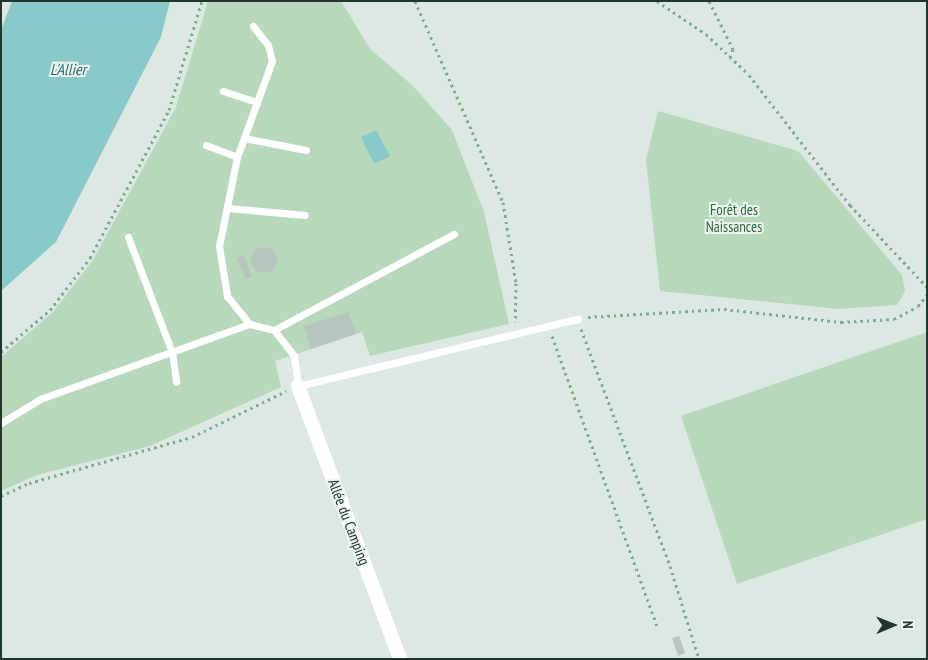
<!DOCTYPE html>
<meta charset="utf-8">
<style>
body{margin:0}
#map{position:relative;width:928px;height:660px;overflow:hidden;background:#dee8e2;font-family:"PT Sans Narrow",sans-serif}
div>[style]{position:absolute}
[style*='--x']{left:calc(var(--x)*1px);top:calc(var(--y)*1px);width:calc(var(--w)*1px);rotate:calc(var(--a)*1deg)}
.green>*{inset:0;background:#b8d8bc}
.water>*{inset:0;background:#8ac9c9}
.building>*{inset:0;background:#b7c5be}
.round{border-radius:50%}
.path>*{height:3px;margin-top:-1.5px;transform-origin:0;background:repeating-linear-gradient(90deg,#81a997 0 2.5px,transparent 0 6.5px)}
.service>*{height:7px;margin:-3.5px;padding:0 3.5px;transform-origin:3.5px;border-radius:3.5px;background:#fff}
.minor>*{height:14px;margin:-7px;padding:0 7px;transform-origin:7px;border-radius:7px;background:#fff}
span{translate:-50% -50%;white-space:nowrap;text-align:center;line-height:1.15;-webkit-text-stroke:4px #eef5f0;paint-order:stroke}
.park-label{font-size:15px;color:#2f693d}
.street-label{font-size:15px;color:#21362d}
.water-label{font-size:16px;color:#216b6c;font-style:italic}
.frame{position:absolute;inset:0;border:2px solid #21362d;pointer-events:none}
.north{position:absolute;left:868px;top:600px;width:50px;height:50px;-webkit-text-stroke:4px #eef5f0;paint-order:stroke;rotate:89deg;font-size:14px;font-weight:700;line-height:20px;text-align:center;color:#21362d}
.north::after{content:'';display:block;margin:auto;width:18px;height:22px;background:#21362d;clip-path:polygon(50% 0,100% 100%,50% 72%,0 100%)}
</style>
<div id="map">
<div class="green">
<i style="clip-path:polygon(208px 1px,341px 1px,370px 49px,412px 85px,452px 130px,484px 212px,509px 324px,370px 356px,362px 332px,275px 361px,281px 387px,150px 446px,37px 475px,1px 491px,1px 357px,53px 312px,93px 260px,176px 107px)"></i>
<i style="clip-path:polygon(658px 111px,798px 151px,902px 275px,905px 291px,897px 305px,838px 309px,660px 291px,646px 160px)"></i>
<i style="clip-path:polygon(927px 332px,927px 519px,737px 584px,681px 416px)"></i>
</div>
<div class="water">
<i style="clip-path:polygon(12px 1px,170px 1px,161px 37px,56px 242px,1px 291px,1px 30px)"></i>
<i style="clip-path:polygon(376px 130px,390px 156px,374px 164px,361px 137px)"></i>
</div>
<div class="building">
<i class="round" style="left:251px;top:247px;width:26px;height:26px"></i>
<i style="clip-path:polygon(244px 255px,252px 277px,245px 279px,237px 258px)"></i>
<i style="clip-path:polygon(349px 312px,356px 334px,311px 349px,304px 326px)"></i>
<i style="clip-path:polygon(679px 636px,685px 653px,678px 656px,672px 638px)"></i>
</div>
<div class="path">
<i style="--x:415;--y:1;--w:219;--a:66.4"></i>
<i style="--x:503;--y:202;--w:82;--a:80.9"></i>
<i style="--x:516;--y:283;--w:39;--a:91"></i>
<i style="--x:657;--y:1;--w:59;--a:34"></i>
<i style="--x:706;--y:34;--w:59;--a:43.6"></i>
<i style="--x:749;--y:75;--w:165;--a:52.2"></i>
<i style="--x:850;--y:205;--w:112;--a:46.8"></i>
<i style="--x:709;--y:1;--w:54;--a:63.4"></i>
<i style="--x:733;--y:49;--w:9;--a:111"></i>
<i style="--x:588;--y:317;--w:136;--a:-3.4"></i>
<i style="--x:724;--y:309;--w:118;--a:6.3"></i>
<i style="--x:841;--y:322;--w:53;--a:-3.2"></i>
<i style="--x:894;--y:319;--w:27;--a:-28"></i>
<i style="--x:918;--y:306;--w:14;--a:-51"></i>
<i style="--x:581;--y:329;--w:253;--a:69.4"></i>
<i style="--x:670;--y:566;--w:97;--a:72.7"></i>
<i style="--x:552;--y:336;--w:308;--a:70.1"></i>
<i style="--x:1;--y:352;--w:65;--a:-40.6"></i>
<i style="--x:50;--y:310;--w:66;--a:-52.4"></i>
<i style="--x:90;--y:258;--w:168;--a:-61.9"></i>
<i style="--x:169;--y:110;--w:114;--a:-73.2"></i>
<i style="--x:1;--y:496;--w:31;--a:-25"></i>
<i style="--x:29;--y:483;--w:169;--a:-15.8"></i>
<i style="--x:192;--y:437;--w:105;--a:-26.1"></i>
</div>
<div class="service">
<i style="--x:253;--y:26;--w:24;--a:52"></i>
<i style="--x:268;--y:45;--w:16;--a:76"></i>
<i style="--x:272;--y:61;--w:102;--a:110"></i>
<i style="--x:237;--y:157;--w:91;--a:101.4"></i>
<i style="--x:219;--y:246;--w:51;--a:80.9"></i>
<i style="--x:227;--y:296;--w:36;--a:51"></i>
<i style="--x:250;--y:324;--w:25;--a:14"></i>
<i style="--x:274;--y:330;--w:33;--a:52"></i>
<i style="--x:294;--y:356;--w:30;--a:82"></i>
<i style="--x:298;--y:386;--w:288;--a:-13.5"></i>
<i style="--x:223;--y:91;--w:36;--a:18"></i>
<i style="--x:244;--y:138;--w:63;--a:11"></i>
<i style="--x:206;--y:145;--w:33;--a:21"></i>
<i style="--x:227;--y:208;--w:78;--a:5.1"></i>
<i style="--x:128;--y:237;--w:123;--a:69.1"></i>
<i style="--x:172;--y:352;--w:30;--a:82"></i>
<i style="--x:274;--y:330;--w:204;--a:-28.1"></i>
<i style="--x:1;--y:423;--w:46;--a:-31.6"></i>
<i style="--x:40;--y:399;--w:223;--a:-19.7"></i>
</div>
<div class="minor">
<i style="--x:298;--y:386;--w:291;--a:69.5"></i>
</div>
<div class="park-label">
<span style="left:734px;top:218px">Forêt des<br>Naissances</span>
</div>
<div class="street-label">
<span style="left:349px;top:522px;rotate:69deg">Allée du Camping</span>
</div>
<div class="water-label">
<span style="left:68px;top:69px">L'Allier</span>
</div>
<div class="frame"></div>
<div class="north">N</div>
</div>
